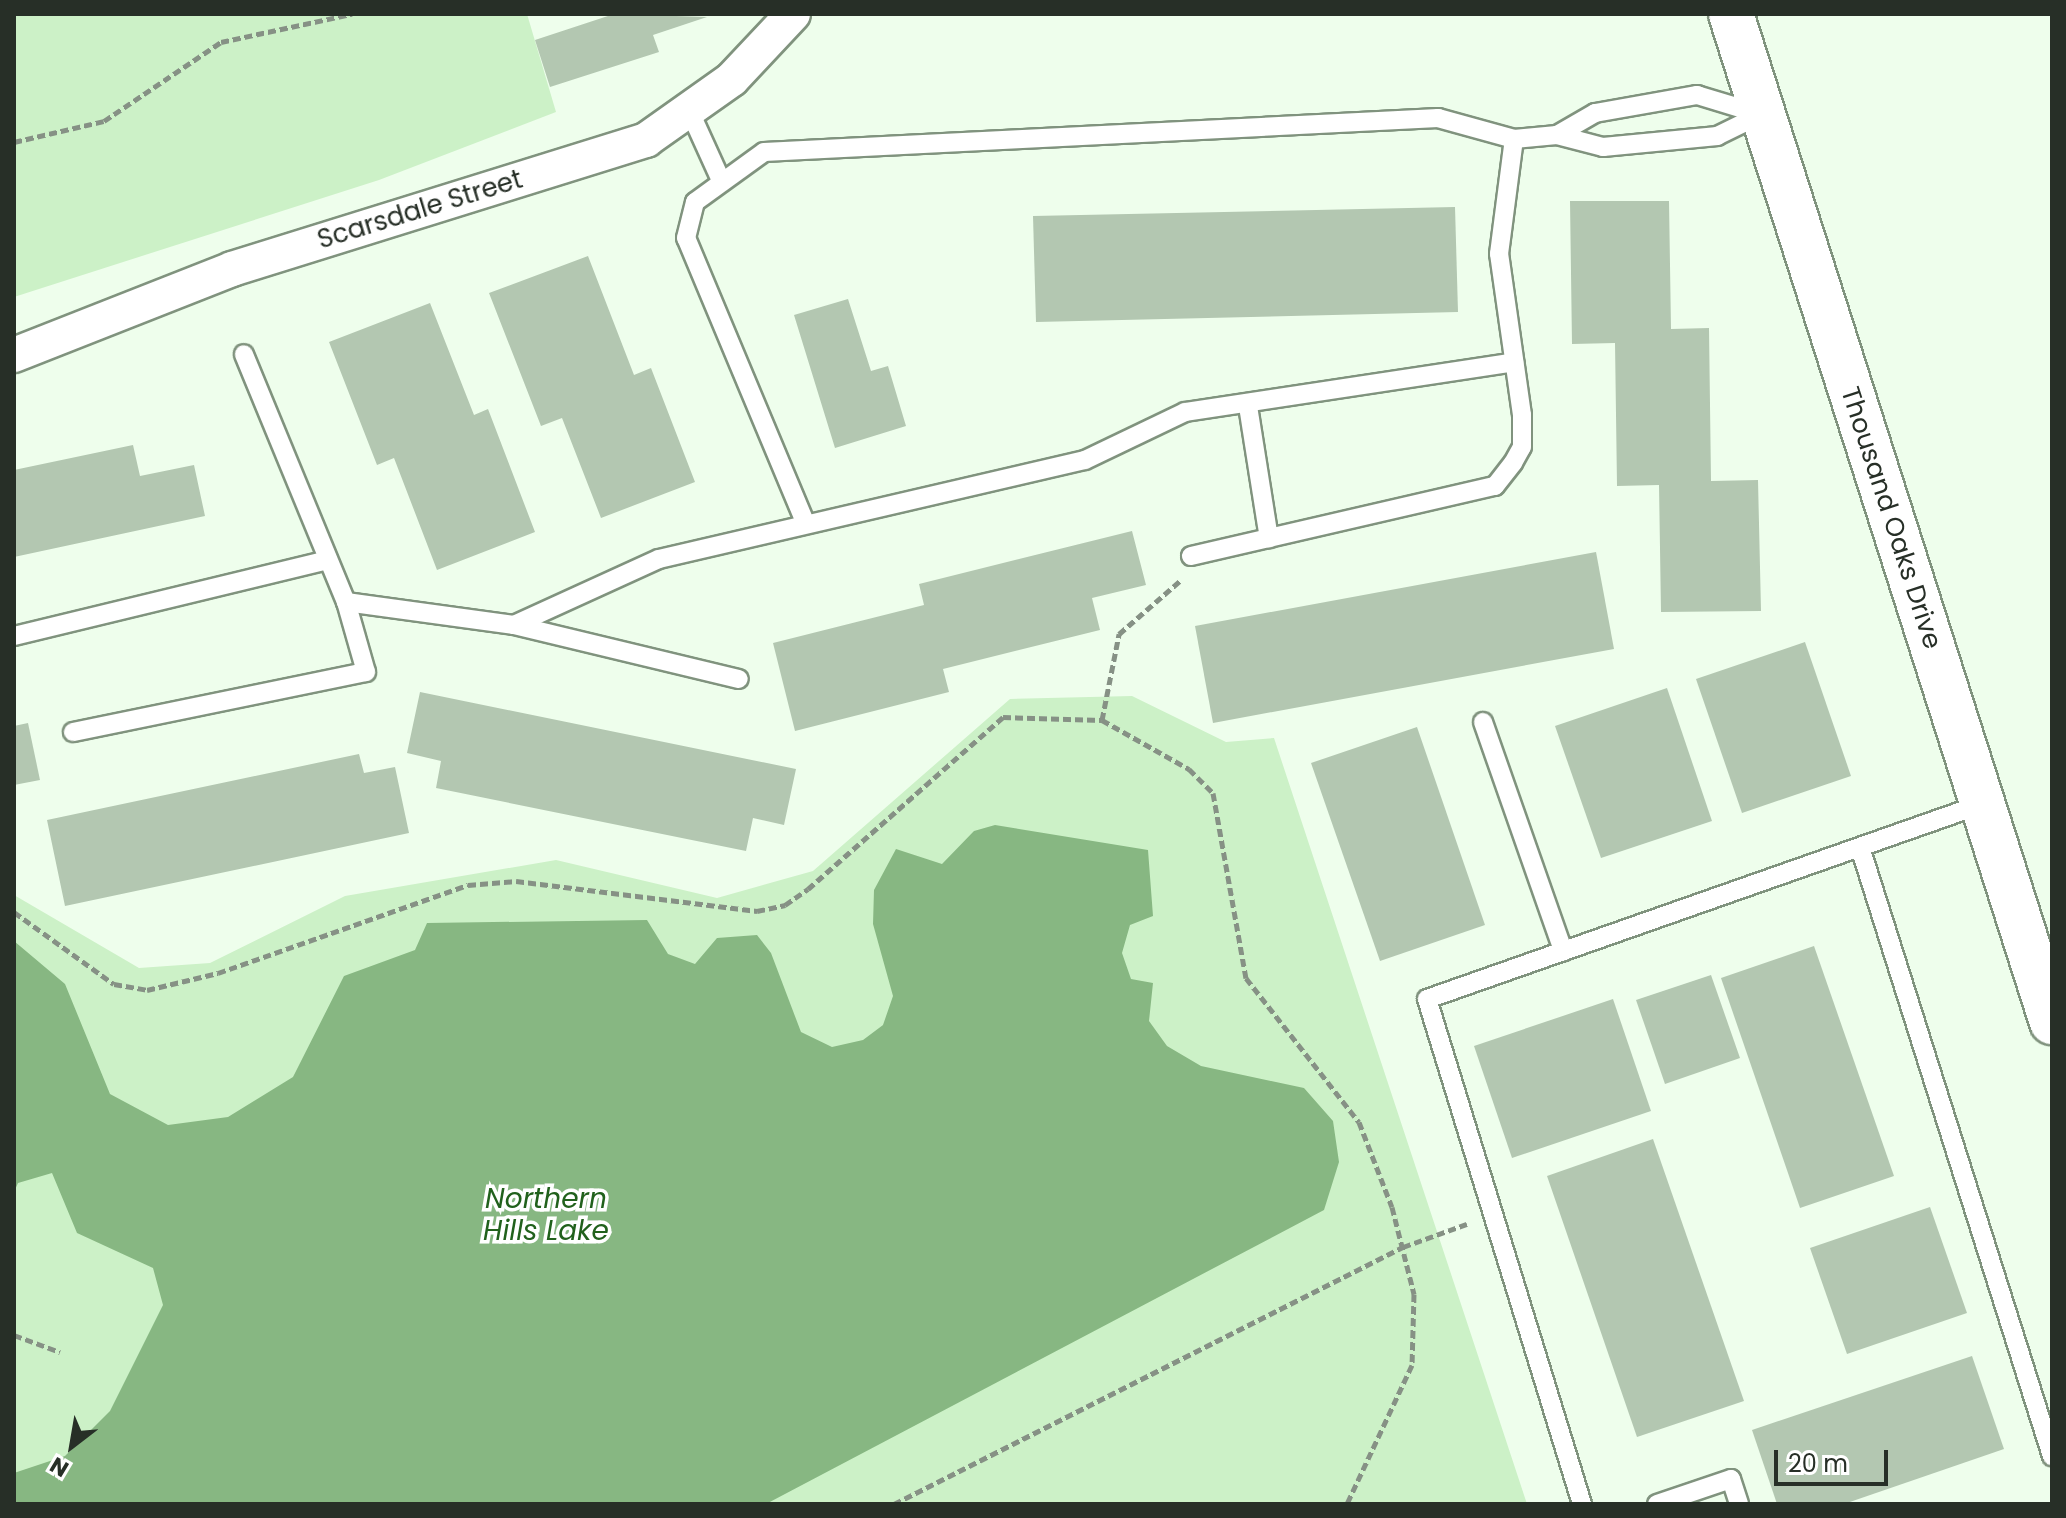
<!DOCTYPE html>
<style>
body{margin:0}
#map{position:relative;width:2066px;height:1518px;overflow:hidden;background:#eefeec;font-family:Poppins,sans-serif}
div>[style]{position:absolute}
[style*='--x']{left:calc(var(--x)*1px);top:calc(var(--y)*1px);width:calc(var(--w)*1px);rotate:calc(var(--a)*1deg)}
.green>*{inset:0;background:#ccf1c7}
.water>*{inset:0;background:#87b782}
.building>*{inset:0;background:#b3c7b1}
.path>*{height:5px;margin-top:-2.5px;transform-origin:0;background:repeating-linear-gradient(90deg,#869185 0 8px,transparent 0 12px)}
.roads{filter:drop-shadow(2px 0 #80937e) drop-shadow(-2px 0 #80937e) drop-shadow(0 2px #80937e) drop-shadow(0 -2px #80937e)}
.lane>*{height:18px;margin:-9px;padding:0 9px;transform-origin:9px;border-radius:9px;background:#fff}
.street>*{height:34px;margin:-17px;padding:0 17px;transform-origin:17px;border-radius:17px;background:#fff}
.secondary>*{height:44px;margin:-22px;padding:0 22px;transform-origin:22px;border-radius:22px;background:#fff}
span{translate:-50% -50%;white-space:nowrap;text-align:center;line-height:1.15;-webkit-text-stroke:7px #fff;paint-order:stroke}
.street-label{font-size:26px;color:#272f27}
.water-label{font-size:28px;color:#21611c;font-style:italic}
.frame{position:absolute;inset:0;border:16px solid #272f27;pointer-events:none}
.north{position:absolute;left:32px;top:1406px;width:80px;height:80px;-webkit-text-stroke:6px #fff;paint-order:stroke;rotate:211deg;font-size:22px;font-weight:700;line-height:32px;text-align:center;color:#272f27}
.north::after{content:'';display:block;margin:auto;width:28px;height:36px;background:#272f27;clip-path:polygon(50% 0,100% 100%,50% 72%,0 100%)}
.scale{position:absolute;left:1774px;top:1450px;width:114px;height:36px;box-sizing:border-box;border:4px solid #272f27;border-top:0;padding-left:10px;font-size:24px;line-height:28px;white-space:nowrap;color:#272f27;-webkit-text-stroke:6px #fff;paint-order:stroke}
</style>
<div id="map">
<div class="green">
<i style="clip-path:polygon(14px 14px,527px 14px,556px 112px,379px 180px,14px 297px)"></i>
<i style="clip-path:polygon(1132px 696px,1226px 742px,1274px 738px,1527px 1504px,14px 1504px,14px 895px,139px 968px,210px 963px,345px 896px,556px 860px,717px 898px,813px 871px,1010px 699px)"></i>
</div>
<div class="water">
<i style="clip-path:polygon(995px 825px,1148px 850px,1153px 916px,1130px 925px,1122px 953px,1131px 979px,1153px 983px,1149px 1021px,1167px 1046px,1201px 1066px,1304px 1088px,1333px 1121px,1339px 1162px,1324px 1210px,766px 1504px,14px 1504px,14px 1473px,65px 1456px,110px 1411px,163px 1305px,153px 1268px,77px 1233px,52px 1173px,18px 1183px,14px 1192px,14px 941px,65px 984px,110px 1094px,168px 1125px,228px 1117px,293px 1077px,344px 976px,415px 950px,427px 923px,647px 920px,668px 954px,695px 964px,717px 938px,757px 935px,771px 953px,801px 1032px,832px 1047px,863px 1040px,883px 1025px,893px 996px,873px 924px,874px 890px,896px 849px,942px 864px,974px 831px)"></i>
</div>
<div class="building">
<i style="clip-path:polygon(614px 14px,707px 17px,653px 35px,659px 52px,550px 87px,535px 40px)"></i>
<i style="clip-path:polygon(1570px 201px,1669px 201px,1671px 329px,1709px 328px,1711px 481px,1758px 480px,1761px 611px,1661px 612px,1659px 485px,1617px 486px,1615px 343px,1572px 344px)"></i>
<i style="clip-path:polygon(1455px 207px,1458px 312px,1036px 322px,1033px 216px)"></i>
<i style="clip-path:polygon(588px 256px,634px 375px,651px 368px,695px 482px,601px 518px,562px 418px,541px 426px,489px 293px)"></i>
<i style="clip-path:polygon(848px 299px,871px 371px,888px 366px,906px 426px,835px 448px,794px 315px)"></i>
<i style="clip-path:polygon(430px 303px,474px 415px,488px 409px,535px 532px,437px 570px,394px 458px,377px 465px,329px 342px)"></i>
<i style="clip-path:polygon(133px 445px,140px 476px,194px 465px,205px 516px,14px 557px,14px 470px)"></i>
<i style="clip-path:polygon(1132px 531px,1146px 585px,1092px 598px,1100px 630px,943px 669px,949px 692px,795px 731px,773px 643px,924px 605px,919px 584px)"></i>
<i style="clip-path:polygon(1596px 552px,1614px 649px,1213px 723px,1195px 626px)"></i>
<i style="clip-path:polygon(1805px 642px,1851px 776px,1742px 813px,1696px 679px)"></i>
<i style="clip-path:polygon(1667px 688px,1712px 821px,1601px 858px,1555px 726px)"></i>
<i style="clip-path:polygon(420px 692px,796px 769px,784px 825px,753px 818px,746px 851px,436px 788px,441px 761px,407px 753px)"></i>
<i style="clip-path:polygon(28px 723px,40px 780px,14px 785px,14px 726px)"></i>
<i style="clip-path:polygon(1417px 727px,1485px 925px,1380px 961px,1311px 763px)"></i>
<i style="clip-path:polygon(359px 754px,364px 773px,395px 767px,409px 833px,65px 906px,47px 820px)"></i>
<i style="clip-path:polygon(1814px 946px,1894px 1176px,1800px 1208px,1721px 978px)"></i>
<i style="clip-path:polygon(1711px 975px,1740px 1058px,1665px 1084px,1636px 1000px)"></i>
<i style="clip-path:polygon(1613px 999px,1651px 1111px,1512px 1158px,1474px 1046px)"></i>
<i style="clip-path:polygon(1653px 1139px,1744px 1401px,1637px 1437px,1547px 1176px)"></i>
<i style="clip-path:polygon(1930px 1207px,1967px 1313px,1847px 1354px,1810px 1248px)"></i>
<i style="clip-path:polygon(1972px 1356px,2004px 1449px,1844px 1504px,1777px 1504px,1752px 1430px)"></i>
</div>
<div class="path">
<i style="--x:14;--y:142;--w:92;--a:-13.1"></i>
<i style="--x:104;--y:121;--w:141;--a:-34"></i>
<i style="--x:221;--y:42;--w:134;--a:-12.1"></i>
<i style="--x:1102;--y:720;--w:88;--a:-78.8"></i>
<i style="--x:1119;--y:634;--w:82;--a:-41.1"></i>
<i style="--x:14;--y:912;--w:123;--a:35.8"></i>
<i style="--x:114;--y:984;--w:34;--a:10"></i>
<i style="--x:147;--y:990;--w:73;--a:-13.5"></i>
<i style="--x:218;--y:973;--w:265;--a:-19.4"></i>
<i style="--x:468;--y:885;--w:48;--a:-4.8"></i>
<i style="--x:516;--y:881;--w:243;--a:7.1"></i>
<i style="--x:757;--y:911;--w:29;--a:-12"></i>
<i style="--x:785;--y:905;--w:28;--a:-35"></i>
<i style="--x:808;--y:889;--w:260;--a:-41.4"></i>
<i style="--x:1003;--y:717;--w:99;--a:1.7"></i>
<i style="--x:1102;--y:720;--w:100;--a:29.4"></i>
<i style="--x:1189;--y:769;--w:34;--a:45"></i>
<i style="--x:1213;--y:793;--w:188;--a:79.9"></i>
<i style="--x:1246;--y:978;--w:183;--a:51.9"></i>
<i style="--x:1359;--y:1122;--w:91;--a:68.8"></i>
<i style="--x:1392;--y:1207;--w:90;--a:75.8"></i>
<i style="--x:1414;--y:1294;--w:71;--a:91.6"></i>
<i style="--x:1412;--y:1365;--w:153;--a:115.1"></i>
<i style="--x:14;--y:1335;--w:49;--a:20.3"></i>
<i style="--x:894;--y:1504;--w:570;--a:-26.79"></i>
<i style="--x:1403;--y:1247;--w:68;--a:-19.8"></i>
</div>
<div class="roads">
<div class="lane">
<i style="--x:690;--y:112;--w:72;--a:65.6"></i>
<i style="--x:1557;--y:135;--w:44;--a:-30.1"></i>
<i style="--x:1595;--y:113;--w:104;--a:-10"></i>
<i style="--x:1697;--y:95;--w:66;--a:16.8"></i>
<i style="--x:1248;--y:406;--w:134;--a:81"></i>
<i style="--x:805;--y:522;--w:308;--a:-112.7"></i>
<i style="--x:686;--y:238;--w:37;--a:-76"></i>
<i style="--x:695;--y:202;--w:85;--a:-35.9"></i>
<i style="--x:764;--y:152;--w:675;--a:-2.89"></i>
<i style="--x:1438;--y:118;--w:79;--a:15.4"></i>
<i style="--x:1514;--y:139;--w:43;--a:-5.3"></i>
<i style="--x:1557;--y:135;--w:48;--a:14.6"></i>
<i style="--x:1603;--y:147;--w:115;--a:-5.5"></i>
<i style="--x:1717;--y:136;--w:50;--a:-26.1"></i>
<i style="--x:1191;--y:556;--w:312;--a:-13"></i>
<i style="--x:1495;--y:486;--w:29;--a:-52"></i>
<i style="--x:1513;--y:463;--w:18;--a:-61"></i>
<i style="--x:1522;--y:447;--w:32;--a:-90"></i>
<i style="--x:1522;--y:415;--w:163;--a:-98.1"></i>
<i style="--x:1499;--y:254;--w:116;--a:-82.6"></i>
<i style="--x:346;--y:602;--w:170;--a:7.8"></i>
<i style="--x:514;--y:625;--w:231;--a:13.5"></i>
<i style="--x:514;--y:625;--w:159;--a:-24.5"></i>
<i style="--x:659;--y:559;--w:437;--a:-13.1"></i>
<i style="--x:1085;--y:460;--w:111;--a:-25.6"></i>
<i style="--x:1185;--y:412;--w:333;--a:-8.6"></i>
<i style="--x:14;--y:636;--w:323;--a:-13.6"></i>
<i style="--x:1483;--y:722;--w:243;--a:70.7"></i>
<i style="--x:73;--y:732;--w:299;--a:-11.6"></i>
<i style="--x:366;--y:672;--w:73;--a:-105.9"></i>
<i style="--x:346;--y:602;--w:268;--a:-112.4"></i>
<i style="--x:1860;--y:847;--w:639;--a:72.5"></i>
<i style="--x:1582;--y:1504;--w:528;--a:-107.06"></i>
<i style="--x:1427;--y:999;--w:588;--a:-19.36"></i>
<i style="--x:1657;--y:1504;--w:78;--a:-18.7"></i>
<i style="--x:1731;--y:1479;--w:26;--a:72"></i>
</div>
<div class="street">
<i style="--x:14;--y:355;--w:234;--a:-21.5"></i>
<i style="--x:232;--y:269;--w:434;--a:-17.3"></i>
<i style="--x:646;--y:140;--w:105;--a:-35.3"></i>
<i style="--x:732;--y:79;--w:89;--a:-46.8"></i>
</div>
<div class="secondary">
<i style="--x:1731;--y:14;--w:1058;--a:72.34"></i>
</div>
</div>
<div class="street-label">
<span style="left:420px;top:210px;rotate:-17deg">Scarsdale Street</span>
<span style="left:1891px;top:518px;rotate:72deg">Thousand Oaks Drive</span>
</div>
<div class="water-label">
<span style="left:546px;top:1215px">Northern<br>Hills Lake</span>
</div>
<div class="frame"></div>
<div class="north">N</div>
<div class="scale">20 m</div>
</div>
